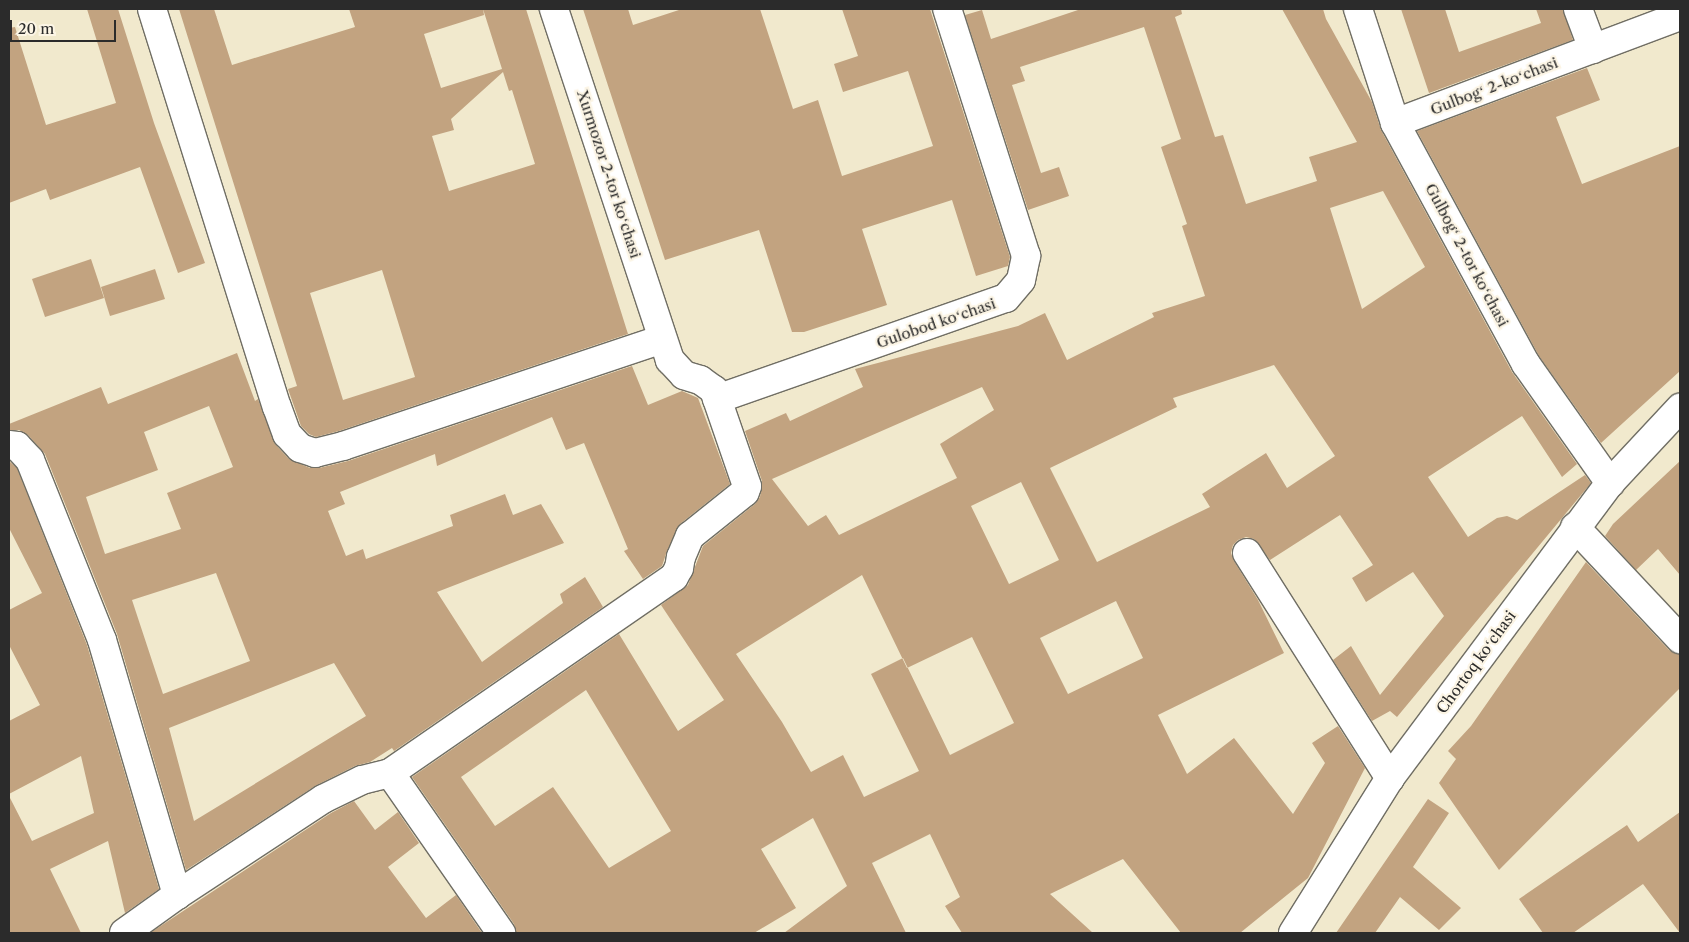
<!DOCTYPE html>
<meta charset="utf-8">
<style>
body{margin:0}
#map{position:relative;width:1689px;height:942px;overflow:hidden;background:#f1e9cd;font-family:"Libre Caslon Text",serif}
div>[style]{position:absolute}
[style*='--x']{left:calc(var(--x)*1px);top:calc(var(--y)*1px);width:calc(var(--w)*1px);rotate:calc(var(--a)*1deg)}
.building>*{inset:0;background:#c2a380}
.roads{filter:drop-shadow(1px 0 #706e64) drop-shadow(-1px 0 #706e64) drop-shadow(0 1px #706e64) drop-shadow(0 -1px #706e64)}
.minor>*{height:28px;margin:-14px;padding:0 14px;transform-origin:14px;border-radius:14px;background:#fff}
.major>*{height:28px;margin:-14px;padding:0 14px;transform-origin:14px;border-radius:14px;background:#fff}
span{translate:-50% -50%;white-space:nowrap;text-align:center;line-height:1.15;-webkit-text-stroke:4.5px #fcf5e5;paint-order:stroke}
.street-label{font-size:15px;color:#2b2b2b}
.frame{position:absolute;inset:0;border:10px solid #2b2b2b;pointer-events:none}
.scale{position:absolute;left:10px;top:20px;width:106px;height:22px;box-sizing:border-box;border:2px solid #2b2b2b;border-top:0;padding-left:6px;font-size:15px;line-height:18px;white-space:nowrap;color:#2b2b2b;-webkit-text-stroke:4px #fcf5e5;paint-order:stroke}
</style>
<div id="map">
<div class="building">
<i style="clip-path:polygon(87px 9px,118px 9px,154px 123px,205px 263px,178px 273px,140px 167px,50px 200px,46px 189px,9px 203px,9px 28px,15px 27px,46px 125px,116px 103px)"></i>
<i style="clip-path:polygon(evenodd,179px 9px,214px 9px,232px 65px,355px 27px,349px 9px,483px 9px,484px 15px,424px 34px,441px 88px,502px 69px,483px 9px,526px 9px,628px 334px,339px 431px,316px 437px,309px 434px,301px 426px,288px 389px,297px 386px,179px 9px,503px 72px,509px 91px,512px 90px,535px 164px,449px 191px,432px 136px,454px 130px,451px 119px,503px 72px,179px 9px,382px 270px,415px 377px,343px 400px,310px 293px,382px 270px)"></i>
<i style="clip-path:polygon(583px 9px,628px 9px,633px 25px,682px 9px,760px 9px,793px 109px,818px 100px,842px 176px,933px 146px,908px 71px,843px 92px,834px 64px,858px 56px,842px 9px,930px 9px,1010px 257px,1008px 266px,976px 276px,952px 200px,862px 229px,887px 305px,804px 332px,792px 332px,759px 230px,665px 260px)"></i>
<i style="clip-path:polygon(evenodd,1081px 9px,1181px 9px,1182px 14px,1175px 17px,1215px 137px,1223px 135px,1246px 204px,1317px 181px,1309px 157px,1357px 142px,1282px 9px,1323px 9px,1326px 19px,1372px 102px,1381px 130px,1512px 372px,1577px 464px,1562px 477px,1522px 416px,1428px 477px,1468px 537px,1497px 518px,1507px 516px,1517px 520px,1585px 475px,1591px 483px,1397px 717px,1390px 711px,1372px 721px,1333px 660px,1351px 646px,1380px 695px,1444px 616px,1413px 572px,1366px 602px,1352px 578px,1373px 565px,1340px 515px,1270px 560px,1254px 539px,1246px 537px,1238px 540px,1233px 545px,1231px 553px,1234px 561px,1258px 600px,1284px 653px,1158px 715px,1187px 774px,1234px 738px,1293px 814px,1325px 763px,1312px 743px,1338px 726px,1365px 768px,1308px 878px,1240px 933px,1181px 933px,1123px 859px,1050px 894px,1093px 933px,962px 933px,945px 906px,960px 897px,930px 834px,872px 863px,906px 933px,784px 933px,847px 886px,813px 818px,761px 849px,796px 908px,754px 933px,516px 933px,514px 924px,412px 777px,619px 634px,678px 731px,724px 700px,661px 605px,688px 585px,703px 546px,755px 504px,760px 497px,762px 481px,745px 431px,786px 413px,790px 421px,863px 387px,855px 369px,1018px 326px,1045px 313px,1067px 360px,1154px 317px,1152px 313px,1205px 296px,1182px 226px,1187px 224px,1161px 147px,1181px 139px,1144px 27px,1020px 67px,1025px 81px,1012px 85px,1041px 173px,1059px 167px,1069px 196px,1028px 210px,965px 15px,982px 10px,991px 39px,1081px 9px,1383px 191px,1425px 267px,1362px 309px,1330px 208px,1383px 191px,1081px 9px,1274px 365px,1335px 456px,1287px 488px,1266px 453px,1202px 494px,1210px 507px,1097px 562px,1050px 468px,1177px 407px,1173px 398px,1274px 365px,1081px 9px,982px 387px,994px 410px,940px 444px,957px 478px,839px 535px,826px 515px,808px 526px,772px 479px,982px 387px,1081px 9px,1021px 482px,1059px 560px,1009px 584px,971px 506px,1021px 482px,1081px 9px,862px 575px,907px 668px,972px 637px,1014px 723px,950px 755px,903px 658px,871px 674px,919px 771px,864px 797px,843px 755px,811px 772px,782px 722px,736px 654px,862px 575px,1081px 9px,1116px 601px,1143px 658px,1068px 694px,1040px 638px,1116px 601px,1081px 9px,586px 690px,671px 831px,609px 868px,553px 787px,495px 826px,461px 777px,586px 690px)"></i>
<i style="clip-path:polygon(1401px 9px,1445px 9px,1459px 52px,1541px 23px,1536px 9px,1563px 9px,1573px 40px,1429px 93px)"></i>
<i style="clip-path:polygon(1587px 68px,1600px 100px,1556px 117px,1582px 184px,1680px 146px,1680px 371px,1601px 443px,1539px 356px,1417px 131px)"></i>
<i style="clip-path:polygon(91px 259px,104px 298px,45px 317px,32px 279px)"></i>
<i style="clip-path:polygon(155px 269px,165px 299px,110px 316px,101px 287px)"></i>
<i style="clip-path:polygon(evenodd,237px 353px,255px 401px,258px 399px,275px 444px,289px 459px,310px 468px,319px 468px,348px 461px,632px 366px,648px 405px,682px 391px,698px 398px,730px 484px,680px 524px,667px 551px,662px 566px,643px 579px,624px 551px,628px 549px,584px 443px,566px 450px,552px 417px,437px 466px,435px 454px,340px 492px,345px 504px,328px 511px,346px 556px,363px 549px,366px 559px,453px 526px,450px 515px,505px 494px,513px 515px,541px 504px,564px 543px,437px 592px,482px 662px,563px 603px,560px 594px,585px 577px,603px 607px,394px 751px,392px 748px,370px 762px,355px 766px,315px 786px,186px 870px,117px 634px,45px 454px,28px 435px,19px 430px,9px 430px,9px 424px,101px 387px,108px 404px,237px 353px,209px 406px,233px 467px,167px 493px,181px 529px,105px 554px,86px 497px,158px 470px,144px 432px,209px 406px,237px 353px,216px 573px,250px 661px,163px 694px,132px 600px,216px 573px,237px 353px,334px 663px,366px 716px,194px 821px,169px 728px,334px 663px)"></i>
<i style="clip-path:polygon(9px 461px,17px 468px,87px 645px,159px 889px,125px 913px,108px 841px,50px 869px,81px 933px,9px 933px,9px 796px,32px 841px,94px 813px,81px 756px,9px 794px,9px 721px,40px 705px,9px 645px,9px 610px,42px 593px,9px 528px)"></i>
<i style="clip-path:polygon(1680px 461px,1680px 575px,1658px 549px,1636px 570px,1605px 536px,1613px 524px)"></i>
<i style="clip-path:polygon(1586px 562px,1669px 650px,1680px 654px,1680px 688px,1499px 870px,1439px 783px,1456px 759px,1448px 751px,1471px 726px)"></i>
<i style="clip-path:polygon(1428px 799px,1449px 813px,1413px 867px,1461px 908px,1439px 930px,1400px 897px,1375px 933px,1336px 933px)"></i>
<i style="clip-path:polygon(354px 801px,375px 830px,398px 812px,419px 843px,388px 867px,426px 918px,456px 895px,482px 933px,150px 933px,331px 813px)"></i>
<i style="clip-path:polygon(1680px 812px,1680px 933px,1643px 884px,1573px 933px,1543px 933px,1519px 899px,1627px 825px,1638px 842px)"></i>
</div>
<div class="roads">
<div class="minor">
<i style="--x:152;--y:9;--w:417;--a:72.6"></i>
<i style="--x:277;--y:407;--w:29;--a:70"></i>
<i style="--x:287;--y:434;--w:19;--a:47"></i>
<i style="--x:300;--y:448;--w:16;--a:18"></i>
<i style="--x:315;--y:453;--w:29;--a:-14"></i>
<i style="--x:343;--y:446;--w:337;--a:-18.5"></i>
<i style="--x:1358;--y:9;--w:120;--a:72"></i>
<i style="--x:1395;--y:123;--w:274;--a:61.5"></i>
<i style="--x:1526;--y:364;--w:146;--a:54.8"></i>
<i style="--x:1578;--y:9;--w:43;--a:69.4"></i>
<i style="--x:1395;--y:123;--w:304;--a:-20.6"></i>
<i style="--x:717;--y:399;--w:306;--a:-19.3"></i>
<i style="--x:1006;--y:298;--w:23;--a:-50"></i>
<i style="--x:1021;--y:280;--w:25;--a:-78"></i>
<i style="--x:1026;--y:256;--w:259;--a:-107.7"></i>
<i style="--x:9;--y:445;--w:8;--a:7"></i>
<i style="--x:17;--y:446;--w:19;--a:47"></i>
<i style="--x:30;--y:460;--w:194;--a:68.2"></i>
<i style="--x:102;--y:640;--w:266;--a:73.6"></i>
<i style="--x:1575;--y:527;--w:154;--a:46.8"></i>
<i style="--x:1247;--y:553;--w:267;--a:57.6"></i>
<i style="--x:390;--y:773;--w:345;--a:-34.6"></i>
<i style="--x:674;--y:577;--w:10;--a:-61"></i>
<i style="--x:679;--y:568;--w:11;--a:-80"></i>
<i style="--x:681;--y:557;--w:23;--a:-67"></i>
<i style="--x:690;--y:536;--w:70;--a:-38.7"></i>
<i style="--x:745;--y:492;--w:6;--a:-72"></i>
<i style="--x:747;--y:486;--w:102;--a:-109"></i>
<i style="--x:714;--y:390;--w:17;--a:-144"></i>
<i style="--x:700;--y:380;--w:17;--a:-163"></i>
<i style="--x:684;--y:375;--w:21;--a:-133"></i>
<i style="--x:670;--y:360;--w:370;--a:-108.3"></i>
<i style="--x:124;--y:933;--w:65;--a:-35.6"></i>
<i style="--x:177;--y:895;--w:175;--a:-33.3"></i>
<i style="--x:323;--y:799;--w:43;--a:-26"></i>
<i style="--x:362;--y:780;--w:29;--a:-14"></i>
<i style="--x:390;--y:773;--w:195;--a:55.2"></i>
</div>
<div class="major">
<i style="--x:1293;--y:933;--w:183;--a:-58"></i>
<i style="--x:1390;--y:778;--w:368;--a:-53.3"></i>
<i style="--x:1610;--y:483;--w:103;--a:-47"></i>
</div>
</div>
<div class="street-label">
<span style="left:1494px;top:86px;rotate:-21deg">Gulbogʻ 2-koʻchasi</span>
<span style="left:609px;top:174px;rotate:72deg">Xurmozor 2-tor koʻchasi</span>
<span style="left:1467px;top:255px;rotate:62deg">Gulbogʻ 2-tor koʻchasi</span>
<span style="left:936px;top:323px;rotate:-19deg">Gulobod koʻchasi</span>
<span style="left:1476px;top:662px;rotate:-54deg">Chortoq koʻchasi</span>
</div>
<div class="frame"></div>
<div class="scale">20 m</div>
</div>
